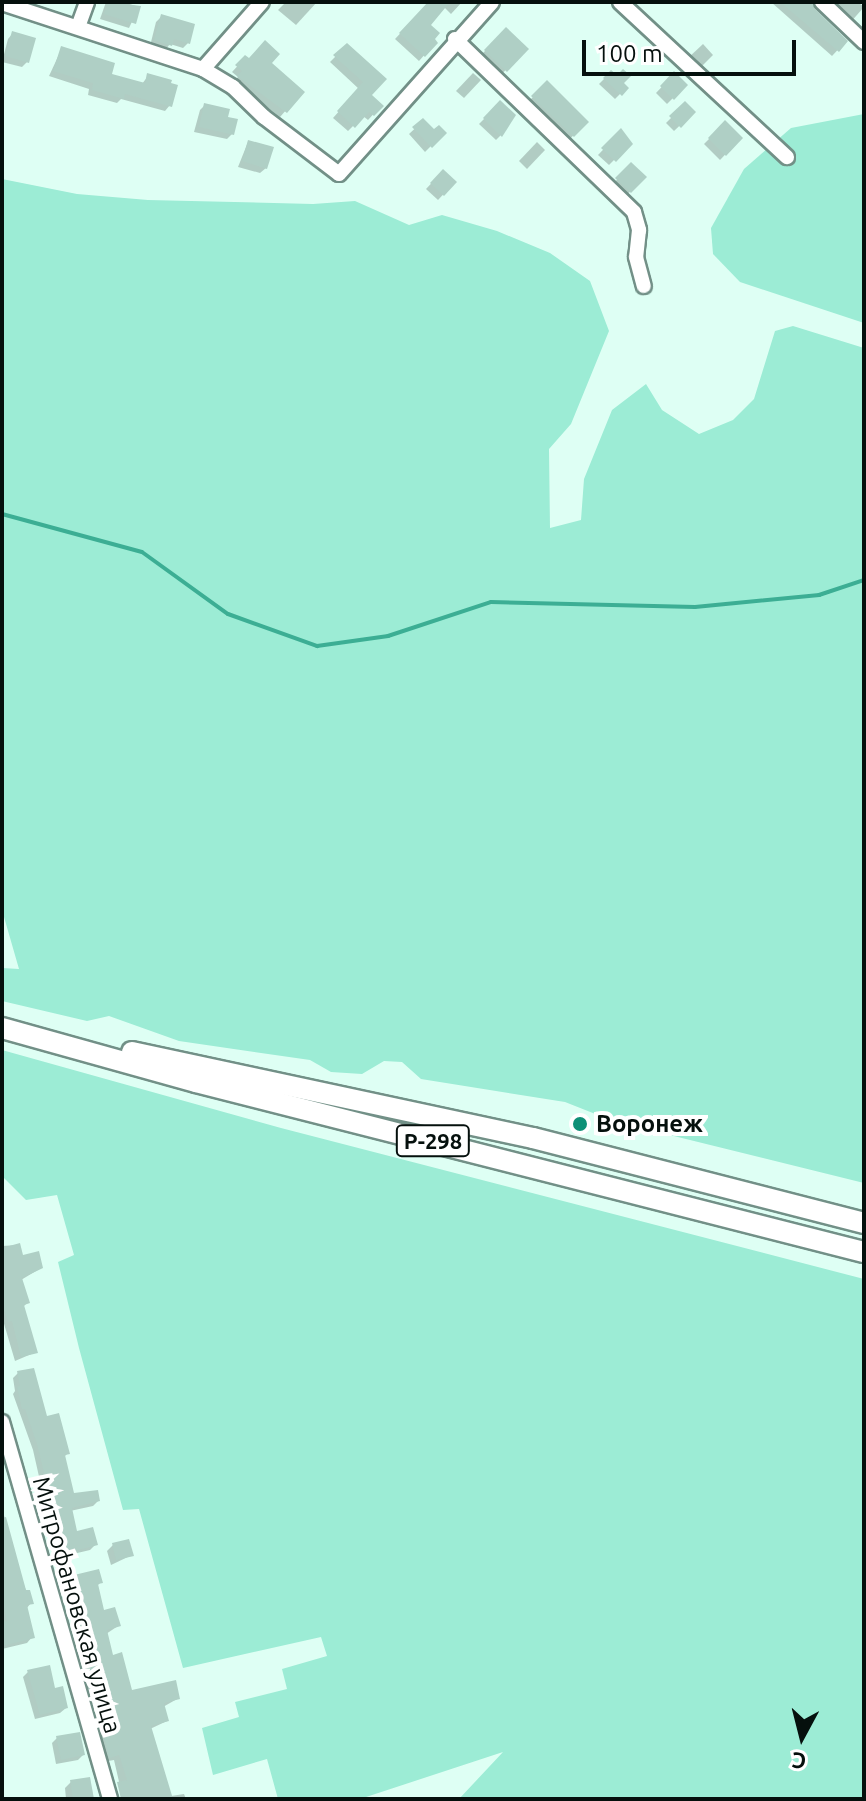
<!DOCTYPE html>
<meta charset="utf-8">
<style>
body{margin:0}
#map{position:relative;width:866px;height:1801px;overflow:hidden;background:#defff4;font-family:Ubuntu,sans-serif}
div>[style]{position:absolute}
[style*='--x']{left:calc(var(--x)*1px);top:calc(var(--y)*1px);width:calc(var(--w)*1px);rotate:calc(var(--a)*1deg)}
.green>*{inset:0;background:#9cecd5}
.shadow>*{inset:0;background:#0003}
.stream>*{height:4px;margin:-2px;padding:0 2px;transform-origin:2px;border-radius:2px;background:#3cae94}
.building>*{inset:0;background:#afcfc5}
.roads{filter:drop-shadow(2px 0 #729087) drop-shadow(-2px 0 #729087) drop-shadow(0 2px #729087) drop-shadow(0 -2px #729087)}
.minor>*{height:14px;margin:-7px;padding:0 7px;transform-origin:7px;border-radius:7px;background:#fff}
.highway>*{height:20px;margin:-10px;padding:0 10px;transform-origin:10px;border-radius:10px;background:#fff}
.dots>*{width:22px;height:22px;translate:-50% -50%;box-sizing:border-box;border:4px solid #fff;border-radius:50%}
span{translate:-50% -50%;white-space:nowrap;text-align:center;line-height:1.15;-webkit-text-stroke:8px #fff;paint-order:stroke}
.shield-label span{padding:2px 6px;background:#fff;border:2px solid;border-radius:6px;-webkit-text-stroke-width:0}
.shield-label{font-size:22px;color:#05100d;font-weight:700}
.poi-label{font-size:24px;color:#05100d;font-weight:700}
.left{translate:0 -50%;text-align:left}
.street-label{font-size:24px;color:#05100d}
.frame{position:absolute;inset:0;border:4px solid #05100d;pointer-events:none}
.north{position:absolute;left:762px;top:1697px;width:80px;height:80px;-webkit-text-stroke:6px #fff;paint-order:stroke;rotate:187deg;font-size:22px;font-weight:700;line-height:32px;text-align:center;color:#05100d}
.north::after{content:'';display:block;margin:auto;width:28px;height:36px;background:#05100d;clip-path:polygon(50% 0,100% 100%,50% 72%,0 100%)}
.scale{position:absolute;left:582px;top:40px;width:214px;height:36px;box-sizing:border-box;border:4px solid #05100d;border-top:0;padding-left:10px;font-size:24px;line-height:28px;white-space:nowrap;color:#05100d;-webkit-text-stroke:6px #fff;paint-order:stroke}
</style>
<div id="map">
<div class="green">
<i style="clip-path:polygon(864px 114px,864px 323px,740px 282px,713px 254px,711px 228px,744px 169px,791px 128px)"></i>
<i style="clip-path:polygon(2px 179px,77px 194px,148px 200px,313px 204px,355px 201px,409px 225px,442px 215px,497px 231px,550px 253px,590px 281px,609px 331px,571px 424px,549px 449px,550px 528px,581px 520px,584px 479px,612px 410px,646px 384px,662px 410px,699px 434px,733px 420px,754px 399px,775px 331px,793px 326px,864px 348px,864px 1183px,613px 1121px,565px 1102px,421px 1079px,402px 1062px,384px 1061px,362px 1074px,331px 1072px,310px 1060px,179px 1041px,109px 1016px,87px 1021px,2px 1001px,2px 968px,19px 969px,2px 910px)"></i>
<i style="clip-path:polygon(2px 1050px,281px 1128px,864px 1279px,864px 1799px,459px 1799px,503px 1752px,360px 1799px,278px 1799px,267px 1759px,213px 1775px,202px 1728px,239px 1717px,235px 1702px,287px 1689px,282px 1669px,327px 1656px,321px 1637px,183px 1668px,139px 1509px,123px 1510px,79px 1348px,58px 1262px,74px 1255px,57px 1195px,26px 1200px,2px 1176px)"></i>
</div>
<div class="shadow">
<i style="clip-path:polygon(123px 2px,139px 7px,129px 28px,100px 19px,106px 2px)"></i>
<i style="clip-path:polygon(286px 2px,317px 2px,296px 25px,278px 10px)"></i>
<i style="clip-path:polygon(425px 2px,462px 2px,451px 14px,444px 7px,428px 25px,435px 43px,419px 61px,395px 39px,428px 4px)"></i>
<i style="clip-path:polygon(771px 2px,803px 2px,846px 41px,832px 56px)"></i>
<i style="clip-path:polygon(827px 2px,858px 2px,864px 7px,849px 24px)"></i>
<i style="clip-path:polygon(162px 16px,188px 43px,183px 48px,170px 44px,165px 50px,150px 46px,156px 22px)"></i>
<i style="clip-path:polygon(506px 30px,526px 49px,497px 79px,477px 59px)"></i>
<i style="clip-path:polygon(13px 33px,27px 62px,22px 67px,2px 62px,8px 39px)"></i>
<i style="clip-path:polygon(703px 44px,713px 55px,698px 70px,687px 59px)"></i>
<i style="clip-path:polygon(347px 45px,370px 96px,381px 106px,368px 120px,363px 116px,348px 131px,333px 118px,359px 89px,330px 62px)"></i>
<i style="clip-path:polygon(62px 48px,109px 76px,142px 84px,148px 76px,170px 105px,165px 111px,121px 99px,117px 103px,88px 95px,89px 89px,49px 76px)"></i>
<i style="clip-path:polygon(245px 58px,269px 63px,302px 92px,280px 117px,234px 82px,238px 77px,232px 72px)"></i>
<i style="clip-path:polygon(611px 72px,626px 88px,615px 99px,599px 84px)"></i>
<i style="clip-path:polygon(473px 73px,481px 80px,464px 98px,456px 91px)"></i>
<i style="clip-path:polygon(674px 74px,686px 85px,667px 104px,656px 93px)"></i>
<i style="clip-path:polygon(547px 83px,586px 122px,568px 141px,527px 103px)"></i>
<i style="clip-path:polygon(500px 103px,501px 135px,496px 140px,479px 124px)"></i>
<i style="clip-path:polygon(685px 104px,694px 112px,674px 131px,666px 123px)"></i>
<i style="clip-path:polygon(205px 105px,226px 119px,232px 134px,227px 139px,194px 132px,200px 110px)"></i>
<i style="clip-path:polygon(423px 121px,434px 132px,444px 133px,425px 152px,409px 134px)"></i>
<i style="clip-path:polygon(725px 123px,741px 138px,720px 160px,704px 144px)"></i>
<i style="clip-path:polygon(621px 131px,630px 144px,609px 165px,598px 155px)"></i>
<i style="clip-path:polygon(248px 142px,266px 168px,260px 173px,238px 167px)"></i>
<i style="clip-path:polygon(537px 142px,545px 150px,527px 169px,519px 161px)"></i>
<i style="clip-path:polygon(631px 165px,644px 177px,625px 197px,612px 185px)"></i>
<i style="clip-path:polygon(443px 171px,455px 182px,438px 200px,426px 189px)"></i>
<i style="clip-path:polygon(18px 1245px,21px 1257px,41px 1268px,21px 1280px,28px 1302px,23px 1307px,36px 1352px,15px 1361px,2px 1317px,2px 1246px)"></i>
<i style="clip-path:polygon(18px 1373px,68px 1453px,64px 1457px,73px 1495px,98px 1501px,93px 1506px,70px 1511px,75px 1533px,96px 1544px,90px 1550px,56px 1558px,36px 1486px,40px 1481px,33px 1450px,13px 1394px,15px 1391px,13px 1378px)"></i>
<i style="clip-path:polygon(2px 1507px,16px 1565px,31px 1603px,26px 1609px,32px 1637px,27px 1643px,2px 1649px)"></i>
<i style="clip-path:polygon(113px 1545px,132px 1555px,111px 1565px,107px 1551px)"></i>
<i style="clip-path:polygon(71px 1578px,101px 1582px,96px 1587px,102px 1612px,118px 1626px,106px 1634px,112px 1657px,131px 1693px,177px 1699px,163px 1707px,167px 1721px,150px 1729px,171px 1796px,184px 1794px,186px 1799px,123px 1799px,114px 1760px,103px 1762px,81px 1661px,75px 1663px,69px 1640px,78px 1634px,65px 1584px)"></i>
<i style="clip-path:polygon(28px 1672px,54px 1690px,66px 1708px,60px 1713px,35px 1719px,23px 1677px)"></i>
<i style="clip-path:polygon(57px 1738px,83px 1755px,78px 1760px,56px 1764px,52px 1743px)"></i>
<i style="clip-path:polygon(71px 1782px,92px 1799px,66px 1799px,65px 1788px)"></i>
</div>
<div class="stream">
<i style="--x:2;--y:514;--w:145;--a:15.2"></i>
<i style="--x:142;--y:552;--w:106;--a:35.8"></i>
<i style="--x:228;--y:614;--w:95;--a:19.8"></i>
<i style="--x:317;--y:646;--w:72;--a:-8"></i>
<i style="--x:388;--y:636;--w:108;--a:-18.3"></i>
<i style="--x:491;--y:602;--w:204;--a:1.4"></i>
<i style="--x:695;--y:607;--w:125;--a:-5.5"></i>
<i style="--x:819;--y:595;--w:47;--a:-18.4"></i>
</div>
<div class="building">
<i style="clip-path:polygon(108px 2px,141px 6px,136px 24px,104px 14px)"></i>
<i style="clip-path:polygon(428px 2px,450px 2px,431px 25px,440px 33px,435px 39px,438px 43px,425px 57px,399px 33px)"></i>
<i style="clip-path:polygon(780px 2px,812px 2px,815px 9px,848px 41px,839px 52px)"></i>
<i style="clip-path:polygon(161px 14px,195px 24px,190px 44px,174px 39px,172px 46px,154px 40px)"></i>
<i style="clip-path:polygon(506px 27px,529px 49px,507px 72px,484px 50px)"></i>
<i style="clip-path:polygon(12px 31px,36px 38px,29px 63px,5px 56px)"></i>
<i style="clip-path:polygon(265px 40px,280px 54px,272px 63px,305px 92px,287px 113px,237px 76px,242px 71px,235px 65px,245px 55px,249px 58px)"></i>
<i style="clip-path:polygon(347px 43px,387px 79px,372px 95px,384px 106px,374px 116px,369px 112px,355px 128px,337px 111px,363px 82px,333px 55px)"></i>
<i style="clip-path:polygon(61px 46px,115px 63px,112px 74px,145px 83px,147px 73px,172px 80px,171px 83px,178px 85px,172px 107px,125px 94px,124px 99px,92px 90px,93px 83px,53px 71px)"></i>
<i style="clip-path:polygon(623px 69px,631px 76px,624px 83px,629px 88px,622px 96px,603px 78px,611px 70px,617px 75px)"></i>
<i style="clip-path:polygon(674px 71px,688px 85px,674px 100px,660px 86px)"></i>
<i style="clip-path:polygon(547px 80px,589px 122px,574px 137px,531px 96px)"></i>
<i style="clip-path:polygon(500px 100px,516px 115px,502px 137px,483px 118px)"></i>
<i style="clip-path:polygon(685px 101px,696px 112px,681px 128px,669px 116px)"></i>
<i style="clip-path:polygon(204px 103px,230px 109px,228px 117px,238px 119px,234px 135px,199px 127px)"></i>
<i style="clip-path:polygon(423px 118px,434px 129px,439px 125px,447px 133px,432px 148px,412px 127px)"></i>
<i style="clip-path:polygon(725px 120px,743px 138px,726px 156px,708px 138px)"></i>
<i style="clip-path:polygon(621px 128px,633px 144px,616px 162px,601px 148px)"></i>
<i style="clip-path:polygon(248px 140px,274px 147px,267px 169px,242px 161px)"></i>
<i style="clip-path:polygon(631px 162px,647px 177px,631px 193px,615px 178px)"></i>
<i style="clip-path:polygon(443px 169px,457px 182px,444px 196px,430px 183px)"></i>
<i style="clip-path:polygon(20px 1243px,23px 1255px,39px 1251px,43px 1268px,22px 1278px,30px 1303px,24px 1305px,38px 1353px,21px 1357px,12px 1321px,8px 1322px,2px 1303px,2px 1248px)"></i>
<i style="clip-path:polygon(34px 1368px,47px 1416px,59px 1413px,70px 1454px,65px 1455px,74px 1493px,98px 1490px,100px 1501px,72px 1508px,77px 1531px,93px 1527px,98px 1545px,62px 1554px,40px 1479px,45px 1477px,37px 1444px,25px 1409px,22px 1409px,17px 1387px,20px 1386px,17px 1371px)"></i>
<i style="clip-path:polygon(6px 1517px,26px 1590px,30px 1590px,34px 1604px,27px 1605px,35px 1638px,2px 1646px,2px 1622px,7px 1621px,2px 1599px,2px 1518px)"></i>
<i style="clip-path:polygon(129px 1539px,134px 1556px,116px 1560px,112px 1543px)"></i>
<i style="clip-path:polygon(99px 1569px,103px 1583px,98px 1584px,104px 1610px,115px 1607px,121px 1626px,107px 1630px,113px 1655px,122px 1652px,132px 1690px,176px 1680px,180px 1699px,164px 1703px,169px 1721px,151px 1726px,173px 1799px,121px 1799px,117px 1782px,127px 1780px,119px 1755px,109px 1758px,87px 1657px,81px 1658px,74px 1633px,84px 1630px,70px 1576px)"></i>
<i style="clip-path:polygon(50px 1665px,55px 1688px,63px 1686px,68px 1708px,40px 1715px,27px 1670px)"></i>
<i style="clip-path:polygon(80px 1732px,85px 1755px,61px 1760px,56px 1736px)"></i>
<i style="clip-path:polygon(90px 1777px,94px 1799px,73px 1799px,70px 1780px)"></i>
</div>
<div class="roads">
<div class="minor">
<i style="--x:620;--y:2;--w:228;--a:42.9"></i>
<i style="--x:822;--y:2;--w:58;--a:43.6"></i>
<i style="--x:2;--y:3;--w:212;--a:18.2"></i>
<i style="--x:203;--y:69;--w:35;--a:31"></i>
<i style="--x:233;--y:87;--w:43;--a:44.1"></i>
<i style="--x:264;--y:117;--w:94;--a:37.2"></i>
<i style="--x:339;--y:174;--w:230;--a:-48.3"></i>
<i style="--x:78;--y:27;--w:27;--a:-70"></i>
<i style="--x:455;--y:39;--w:249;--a:44"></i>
<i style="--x:634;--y:212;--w:19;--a:74"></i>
<i style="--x:639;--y:230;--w:27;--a:96"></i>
<i style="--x:636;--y:257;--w:30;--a:75"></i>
<i style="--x:203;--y:69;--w:89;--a:-48.6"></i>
<i style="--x:2;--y:1422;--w:392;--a:74"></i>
</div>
<div class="highway">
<i style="--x:2;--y:1028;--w:201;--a:15.6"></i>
<i style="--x:196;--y:1082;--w:689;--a:14.28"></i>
<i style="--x:132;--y:1052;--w:410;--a:12.1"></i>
<i style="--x:533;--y:1138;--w:342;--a:14.4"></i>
</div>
</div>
<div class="dots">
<i style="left:580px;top:1124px;background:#0f9077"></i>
</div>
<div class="shield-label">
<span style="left:433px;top:1141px">Р-298</span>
</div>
<div class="poi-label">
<span class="left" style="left:596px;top:1124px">Воронеж</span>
</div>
<div class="street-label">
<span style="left:77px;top:1605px;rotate:74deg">Митрофановская улица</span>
</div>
<div class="frame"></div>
<div class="north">С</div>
<div class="scale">100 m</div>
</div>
